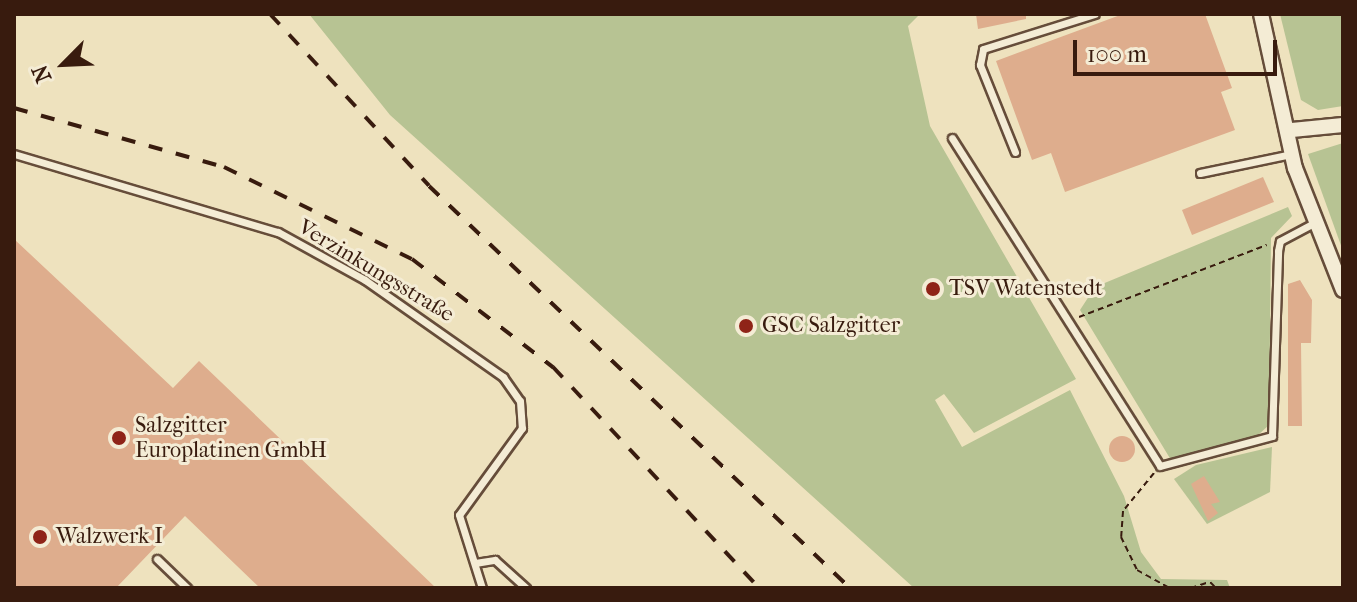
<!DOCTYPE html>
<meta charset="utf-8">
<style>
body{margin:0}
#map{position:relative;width:1357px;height:602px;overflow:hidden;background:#eee2be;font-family:"IM FELL French Canon",serif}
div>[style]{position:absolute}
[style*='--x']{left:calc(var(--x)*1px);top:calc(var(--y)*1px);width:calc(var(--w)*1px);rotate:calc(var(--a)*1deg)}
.green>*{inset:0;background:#b7c393}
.building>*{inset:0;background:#dead8d}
.round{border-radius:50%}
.path>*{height:2px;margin-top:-1px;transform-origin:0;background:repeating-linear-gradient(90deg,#381b0e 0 6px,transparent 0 10px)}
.roads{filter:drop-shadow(2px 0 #664d3a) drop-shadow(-2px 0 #664d3a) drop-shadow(0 2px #664d3a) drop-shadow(0 -2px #664d3a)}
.lane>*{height:7px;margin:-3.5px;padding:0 3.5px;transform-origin:3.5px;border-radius:3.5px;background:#f4ecd5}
.street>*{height:14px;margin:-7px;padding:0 7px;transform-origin:7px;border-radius:7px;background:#f4ecd5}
.rail>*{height:4px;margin-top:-2px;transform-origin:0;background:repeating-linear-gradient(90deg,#381b0e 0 14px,transparent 0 28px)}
.dots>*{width:22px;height:22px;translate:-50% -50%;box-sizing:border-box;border:4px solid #f4ecd5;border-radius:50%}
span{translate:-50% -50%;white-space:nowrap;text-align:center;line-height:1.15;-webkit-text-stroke:6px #f4ecd5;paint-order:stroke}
.street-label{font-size:22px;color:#381b0e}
.poi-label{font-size:22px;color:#381b0e}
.left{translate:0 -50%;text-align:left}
.frame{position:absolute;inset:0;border:16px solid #381b0e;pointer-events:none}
.north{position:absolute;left:24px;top:24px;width:80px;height:80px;-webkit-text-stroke:6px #f4ecd5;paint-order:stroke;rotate:246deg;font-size:22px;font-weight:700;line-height:32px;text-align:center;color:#381b0e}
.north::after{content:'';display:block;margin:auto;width:28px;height:36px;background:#381b0e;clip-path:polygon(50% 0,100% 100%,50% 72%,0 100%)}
.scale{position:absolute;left:1073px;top:40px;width:204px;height:36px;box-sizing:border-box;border:4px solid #381b0e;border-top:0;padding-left:10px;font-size:24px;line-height:28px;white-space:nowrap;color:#381b0e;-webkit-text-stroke:6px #f4ecd5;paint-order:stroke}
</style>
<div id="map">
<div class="green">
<i style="clip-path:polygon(309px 14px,920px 14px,908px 26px,930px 126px,1076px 379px,974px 433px,944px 394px,935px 400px,962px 447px,1070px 390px,1124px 496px,1141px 552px,1161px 579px,1227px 580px,1230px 588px,914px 588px,390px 115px)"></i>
<i style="clip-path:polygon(1280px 14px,1343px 14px,1343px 106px,1318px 110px,1301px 100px)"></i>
<i style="clip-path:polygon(1343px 143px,1343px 251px,1308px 154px)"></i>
<i style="clip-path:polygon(1288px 207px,1292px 216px,1271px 238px,1269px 425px,1257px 436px,1171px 460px,1080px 310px,1095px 287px)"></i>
<i style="clip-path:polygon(1272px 447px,1270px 492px,1207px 524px,1174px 479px,1196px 465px)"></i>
</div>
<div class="building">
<i style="clip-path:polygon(976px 14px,1026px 14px,1026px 19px,978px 29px)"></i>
<i style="clip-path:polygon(1123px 14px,1205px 14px,1232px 88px,1221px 92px,1235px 130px,1065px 192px,1051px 153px,1032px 160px,996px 61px)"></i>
<i style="clip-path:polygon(1263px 177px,1274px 202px,1192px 235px,1182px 210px)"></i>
<i style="clip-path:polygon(14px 239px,173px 388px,199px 361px,436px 588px,260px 588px,185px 516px,116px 588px,14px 588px)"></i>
<i style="clip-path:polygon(1300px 280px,1312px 300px,1311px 343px,1301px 343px,1302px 426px,1288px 426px,1288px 284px)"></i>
<i class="round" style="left:1109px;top:436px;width:26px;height:26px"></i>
<i style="clip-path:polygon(1204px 476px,1220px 502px,1211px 504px,1218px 513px,1208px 521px,1191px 484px)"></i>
</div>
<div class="path">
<i style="--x:1079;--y:317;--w:201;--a:-21"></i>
<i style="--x:1154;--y:473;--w:49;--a:129.2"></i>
<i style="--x:1123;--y:511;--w:26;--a:94"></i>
<i style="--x:1121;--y:537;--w:37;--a:64"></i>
<i style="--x:1137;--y:570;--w:38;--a:29"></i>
<i style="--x:1191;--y:588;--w:20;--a:-18"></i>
<i style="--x:1210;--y:582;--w:8;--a:45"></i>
</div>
<div class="roads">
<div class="lane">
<i style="--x:952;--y:138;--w:388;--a:57.6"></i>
<i style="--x:1160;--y:466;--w:116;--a:-15"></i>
<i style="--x:1272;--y:436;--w:185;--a:-88.1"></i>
<i style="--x:1278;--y:251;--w:10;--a:-79"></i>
<i style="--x:1280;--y:241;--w:40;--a:-28"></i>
<i style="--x:1015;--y:152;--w:94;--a:-111.9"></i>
<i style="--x:980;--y:65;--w:16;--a:-79"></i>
<i style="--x:983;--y:49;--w:117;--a:-17.4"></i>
<i style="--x:14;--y:154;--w:275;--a:16.5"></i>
<i style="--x:278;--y:232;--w:99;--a:28.9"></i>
<i style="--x:365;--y:280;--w:169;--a:35.1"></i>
<i style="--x:503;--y:377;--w:29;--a:55"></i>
<i style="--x:520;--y:401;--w:27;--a:86"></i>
<i style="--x:522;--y:428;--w:107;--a:125.9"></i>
<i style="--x:459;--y:515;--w:77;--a:72.5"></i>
<i style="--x:1200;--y:173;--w:94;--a:-11.7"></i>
<i style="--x:157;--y:559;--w:42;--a:44"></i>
<i style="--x:475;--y:563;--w:20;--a:-9"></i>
<i style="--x:495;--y:560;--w:42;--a:42.1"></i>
</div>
<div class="street">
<i style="--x:1261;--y:14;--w:158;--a:77.6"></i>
<i style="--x:1295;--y:168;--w:131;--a:68.5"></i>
<i style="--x:1292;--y:130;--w:51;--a:-5.6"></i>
</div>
</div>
<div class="rail">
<i style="--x:270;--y:14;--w:234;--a:47.2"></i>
<i style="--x:429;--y:186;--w:582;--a:43.68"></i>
<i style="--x:14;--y:108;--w:218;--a:15.7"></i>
<i style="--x:224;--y:167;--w:209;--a:26.1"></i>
<i style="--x:412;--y:259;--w:178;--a:37.5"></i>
<i style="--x:553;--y:367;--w:302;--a:47"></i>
</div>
<div class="dots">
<i style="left:933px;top:289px;background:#8f2418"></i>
<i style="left:746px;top:326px;background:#8f2418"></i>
<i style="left:119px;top:438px;background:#8f2418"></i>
<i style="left:40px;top:537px;background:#8f2418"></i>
</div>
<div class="street-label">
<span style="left:376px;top:271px;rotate:31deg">Verzinkungsstraße</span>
</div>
<div class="poi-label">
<span class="left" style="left:949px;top:289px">TSV Watenstedt</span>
<span class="left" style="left:762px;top:326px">GSC Salzgitter</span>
<span class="left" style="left:135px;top:438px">Salzgitter<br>Europlatinen GmbH</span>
<span class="left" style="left:56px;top:537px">Walzwerk I</span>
</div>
<div class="frame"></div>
<div class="north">N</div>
<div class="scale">100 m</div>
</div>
